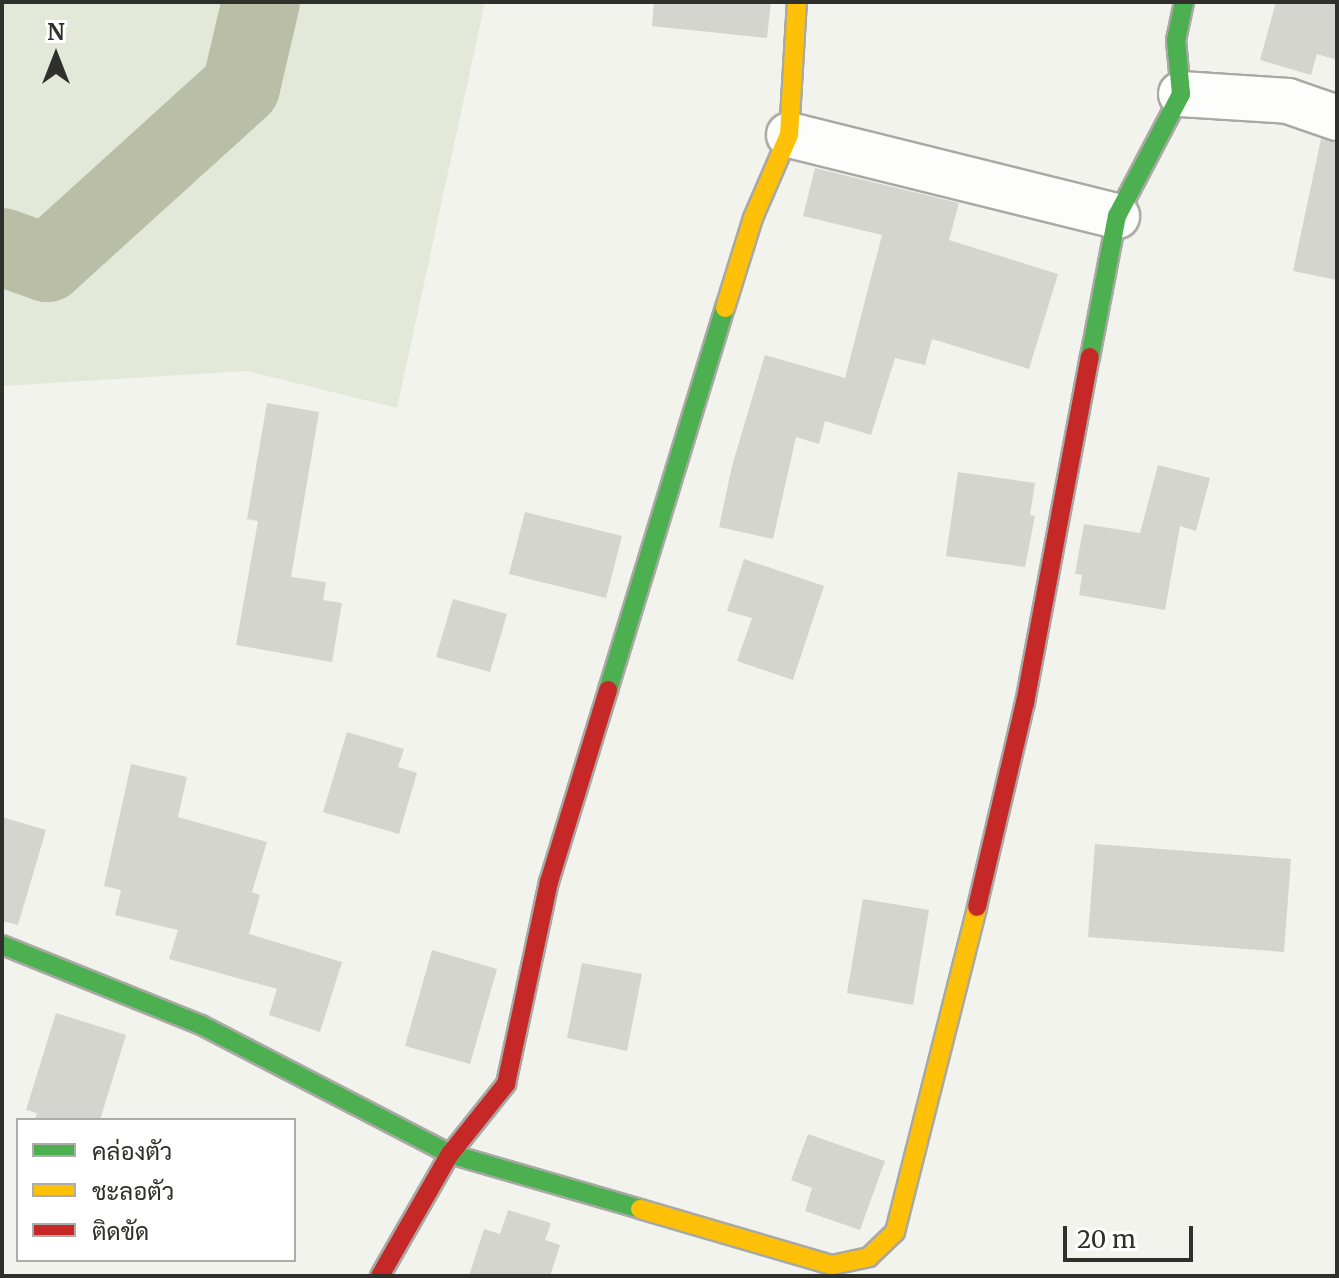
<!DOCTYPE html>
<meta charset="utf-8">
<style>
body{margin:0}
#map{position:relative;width:1339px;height:1278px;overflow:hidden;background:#f2f3ec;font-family:Merriweather,Sarabun,serif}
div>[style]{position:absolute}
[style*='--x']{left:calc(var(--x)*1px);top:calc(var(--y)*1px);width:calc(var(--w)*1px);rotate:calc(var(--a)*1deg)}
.green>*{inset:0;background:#e4e8d8}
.river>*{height:78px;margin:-39px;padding:0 39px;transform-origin:39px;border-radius:39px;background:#babea7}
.building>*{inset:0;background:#d4d5cf}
.roads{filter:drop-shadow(2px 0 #a8a9a4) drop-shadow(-2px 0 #a8a9a4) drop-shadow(0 2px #a8a9a4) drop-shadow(0 -2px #a8a9a4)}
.street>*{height:44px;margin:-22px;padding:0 22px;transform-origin:22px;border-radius:22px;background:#fdfdfc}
.fast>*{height:18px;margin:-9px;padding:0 9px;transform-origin:9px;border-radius:9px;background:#4caf50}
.slow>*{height:18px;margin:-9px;padding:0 9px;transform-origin:9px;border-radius:9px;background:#ffc107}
.jam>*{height:18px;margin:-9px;padding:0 9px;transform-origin:9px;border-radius:9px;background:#c62828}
span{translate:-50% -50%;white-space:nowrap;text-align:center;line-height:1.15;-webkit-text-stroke:6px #fff;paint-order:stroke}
.frame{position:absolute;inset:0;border:4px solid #2f302b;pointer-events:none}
.legend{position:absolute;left:16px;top:1118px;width:280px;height:144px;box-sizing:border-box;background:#fff;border:2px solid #acacaa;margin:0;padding:10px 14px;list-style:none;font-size:24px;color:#2f302b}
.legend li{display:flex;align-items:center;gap:16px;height:40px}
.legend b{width:40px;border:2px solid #acacaa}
.north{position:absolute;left:16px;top:16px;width:80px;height:80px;-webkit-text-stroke:6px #fff;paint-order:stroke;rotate:0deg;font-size:22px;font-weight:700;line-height:32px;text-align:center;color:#2f302b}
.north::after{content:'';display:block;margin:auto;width:28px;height:36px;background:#2f302b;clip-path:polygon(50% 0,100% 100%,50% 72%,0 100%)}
.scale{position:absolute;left:1063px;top:1226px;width:130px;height:36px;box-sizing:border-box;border:4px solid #2f302b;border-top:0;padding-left:10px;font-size:24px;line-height:28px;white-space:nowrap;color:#2f302b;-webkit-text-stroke:6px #fff;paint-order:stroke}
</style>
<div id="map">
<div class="green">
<i style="clip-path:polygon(2px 2px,485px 2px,397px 408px,247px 371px,2px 386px)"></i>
</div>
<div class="river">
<i style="--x:2;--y:247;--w:48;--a:19.6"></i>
<i style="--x:47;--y:263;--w:262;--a:-42.2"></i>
<i style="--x:241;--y:87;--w:87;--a:-76.8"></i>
</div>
<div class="building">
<i style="clip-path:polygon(654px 2px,771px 2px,767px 38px,652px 26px)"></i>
<i style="clip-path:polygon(1276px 2px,1337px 2px,1337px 60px,1317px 54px,1311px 75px,1260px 60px)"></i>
<i style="clip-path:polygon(1321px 139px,1337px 142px,1337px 280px,1293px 271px)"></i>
<i style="clip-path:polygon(815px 168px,959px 203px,949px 240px,1058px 274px,1029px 369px,932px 339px,925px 365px,895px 358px,871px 435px,825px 421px,819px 444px,796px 437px,773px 539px,719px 527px,732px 466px,765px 355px,845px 378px,882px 235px,803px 216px)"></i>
<i style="clip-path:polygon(267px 403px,319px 412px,291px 577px,326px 582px,323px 600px,342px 603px,332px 662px,236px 645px,258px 521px,247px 519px)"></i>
<i style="clip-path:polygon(1158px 465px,1210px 478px,1196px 531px,1180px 526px,1165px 610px,1079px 595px,1082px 575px,1075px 574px,1084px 524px,1140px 533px)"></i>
<i style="clip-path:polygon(958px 472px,1035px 483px,1030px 515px,1035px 516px,1025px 567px,946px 556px)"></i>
<i style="clip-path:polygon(525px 512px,622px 536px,606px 598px,509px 574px)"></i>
<i style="clip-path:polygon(744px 559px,824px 586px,793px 680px,737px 661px,752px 618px,727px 611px)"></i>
<i style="clip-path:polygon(453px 599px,507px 614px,490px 672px,436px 657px)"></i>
<i style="clip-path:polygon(347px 732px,404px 749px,398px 767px,417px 773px,399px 834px,323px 812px)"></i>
<i style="clip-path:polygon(131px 764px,187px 777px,178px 817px,267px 842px,252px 892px,260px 895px,249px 934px,342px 962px,320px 1032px,269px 1015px,277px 989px,169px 959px,178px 930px,115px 915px,121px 890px,104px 886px)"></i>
<i style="clip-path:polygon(2px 817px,46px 830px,18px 925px,2px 921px)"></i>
<i style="clip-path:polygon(1095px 844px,1291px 859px,1284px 952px,1088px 937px)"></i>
<i style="clip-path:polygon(863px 899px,929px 910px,913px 1005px,847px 993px)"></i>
<i style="clip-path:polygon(432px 950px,497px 969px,470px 1064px,405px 1046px)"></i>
<i style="clip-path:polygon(582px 963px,642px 974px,627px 1051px,567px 1038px)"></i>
<i style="clip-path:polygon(56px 1013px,126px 1035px,100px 1120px,35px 1120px,37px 1113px,26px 1110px)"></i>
<i style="clip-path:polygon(808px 1134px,885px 1161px,860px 1230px,805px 1211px,812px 1188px,791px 1180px)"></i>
<i style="clip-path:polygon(508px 1210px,551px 1223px,545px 1240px,560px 1245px,550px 1276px,469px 1276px,484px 1229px,500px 1234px)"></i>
</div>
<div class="roads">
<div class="street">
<i style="--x:1181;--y:94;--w:107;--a:3.7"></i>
<i style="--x:1288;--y:101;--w:52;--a:19.1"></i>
<i style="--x:789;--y:135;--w:338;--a:13.9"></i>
</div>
<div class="fast">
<i style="--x:1090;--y:357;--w:144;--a:-79.2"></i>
<i style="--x:1117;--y:216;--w:138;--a:-62.3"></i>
<i style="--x:1181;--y:94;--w:54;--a:-95.3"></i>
<i style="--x:1176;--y:40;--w:39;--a:-78"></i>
<i style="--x:608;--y:690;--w:400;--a:-73"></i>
<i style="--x:2;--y:945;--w:214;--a:21.9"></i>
<i style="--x:201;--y:1025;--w:280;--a:27.4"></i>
<i style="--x:450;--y:1154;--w:198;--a:16.1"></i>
</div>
<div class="slow">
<i style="--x:725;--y:308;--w:94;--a:-72.7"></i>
<i style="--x:753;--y:218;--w:90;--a:-66.6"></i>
<i style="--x:789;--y:135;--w:133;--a:-86.6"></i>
<i style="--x:640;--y:1209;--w:200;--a:16.3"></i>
<i style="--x:832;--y:1265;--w:38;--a:-12"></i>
<i style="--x:869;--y:1257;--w:36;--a:-44"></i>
<i style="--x:895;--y:1232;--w:335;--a:-75.8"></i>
</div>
<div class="jam">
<i style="--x:977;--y:907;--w:210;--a:-76.8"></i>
<i style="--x:1025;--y:703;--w:352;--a:-79.4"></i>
<i style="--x:380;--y:1276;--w:141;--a:-60.2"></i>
<i style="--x:450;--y:1154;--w:90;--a:-51.3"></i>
<i style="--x:506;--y:1084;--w:207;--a:-78"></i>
<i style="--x:549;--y:882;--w:201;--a:-72.9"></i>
</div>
</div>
<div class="frame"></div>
<ul class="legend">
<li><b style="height:10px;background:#4caf50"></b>คล่องตัว</li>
<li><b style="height:10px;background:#ffc107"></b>ชะลอตัว</li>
<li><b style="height:10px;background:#c62828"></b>ติดขัด</li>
</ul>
<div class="north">N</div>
<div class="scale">20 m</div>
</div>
